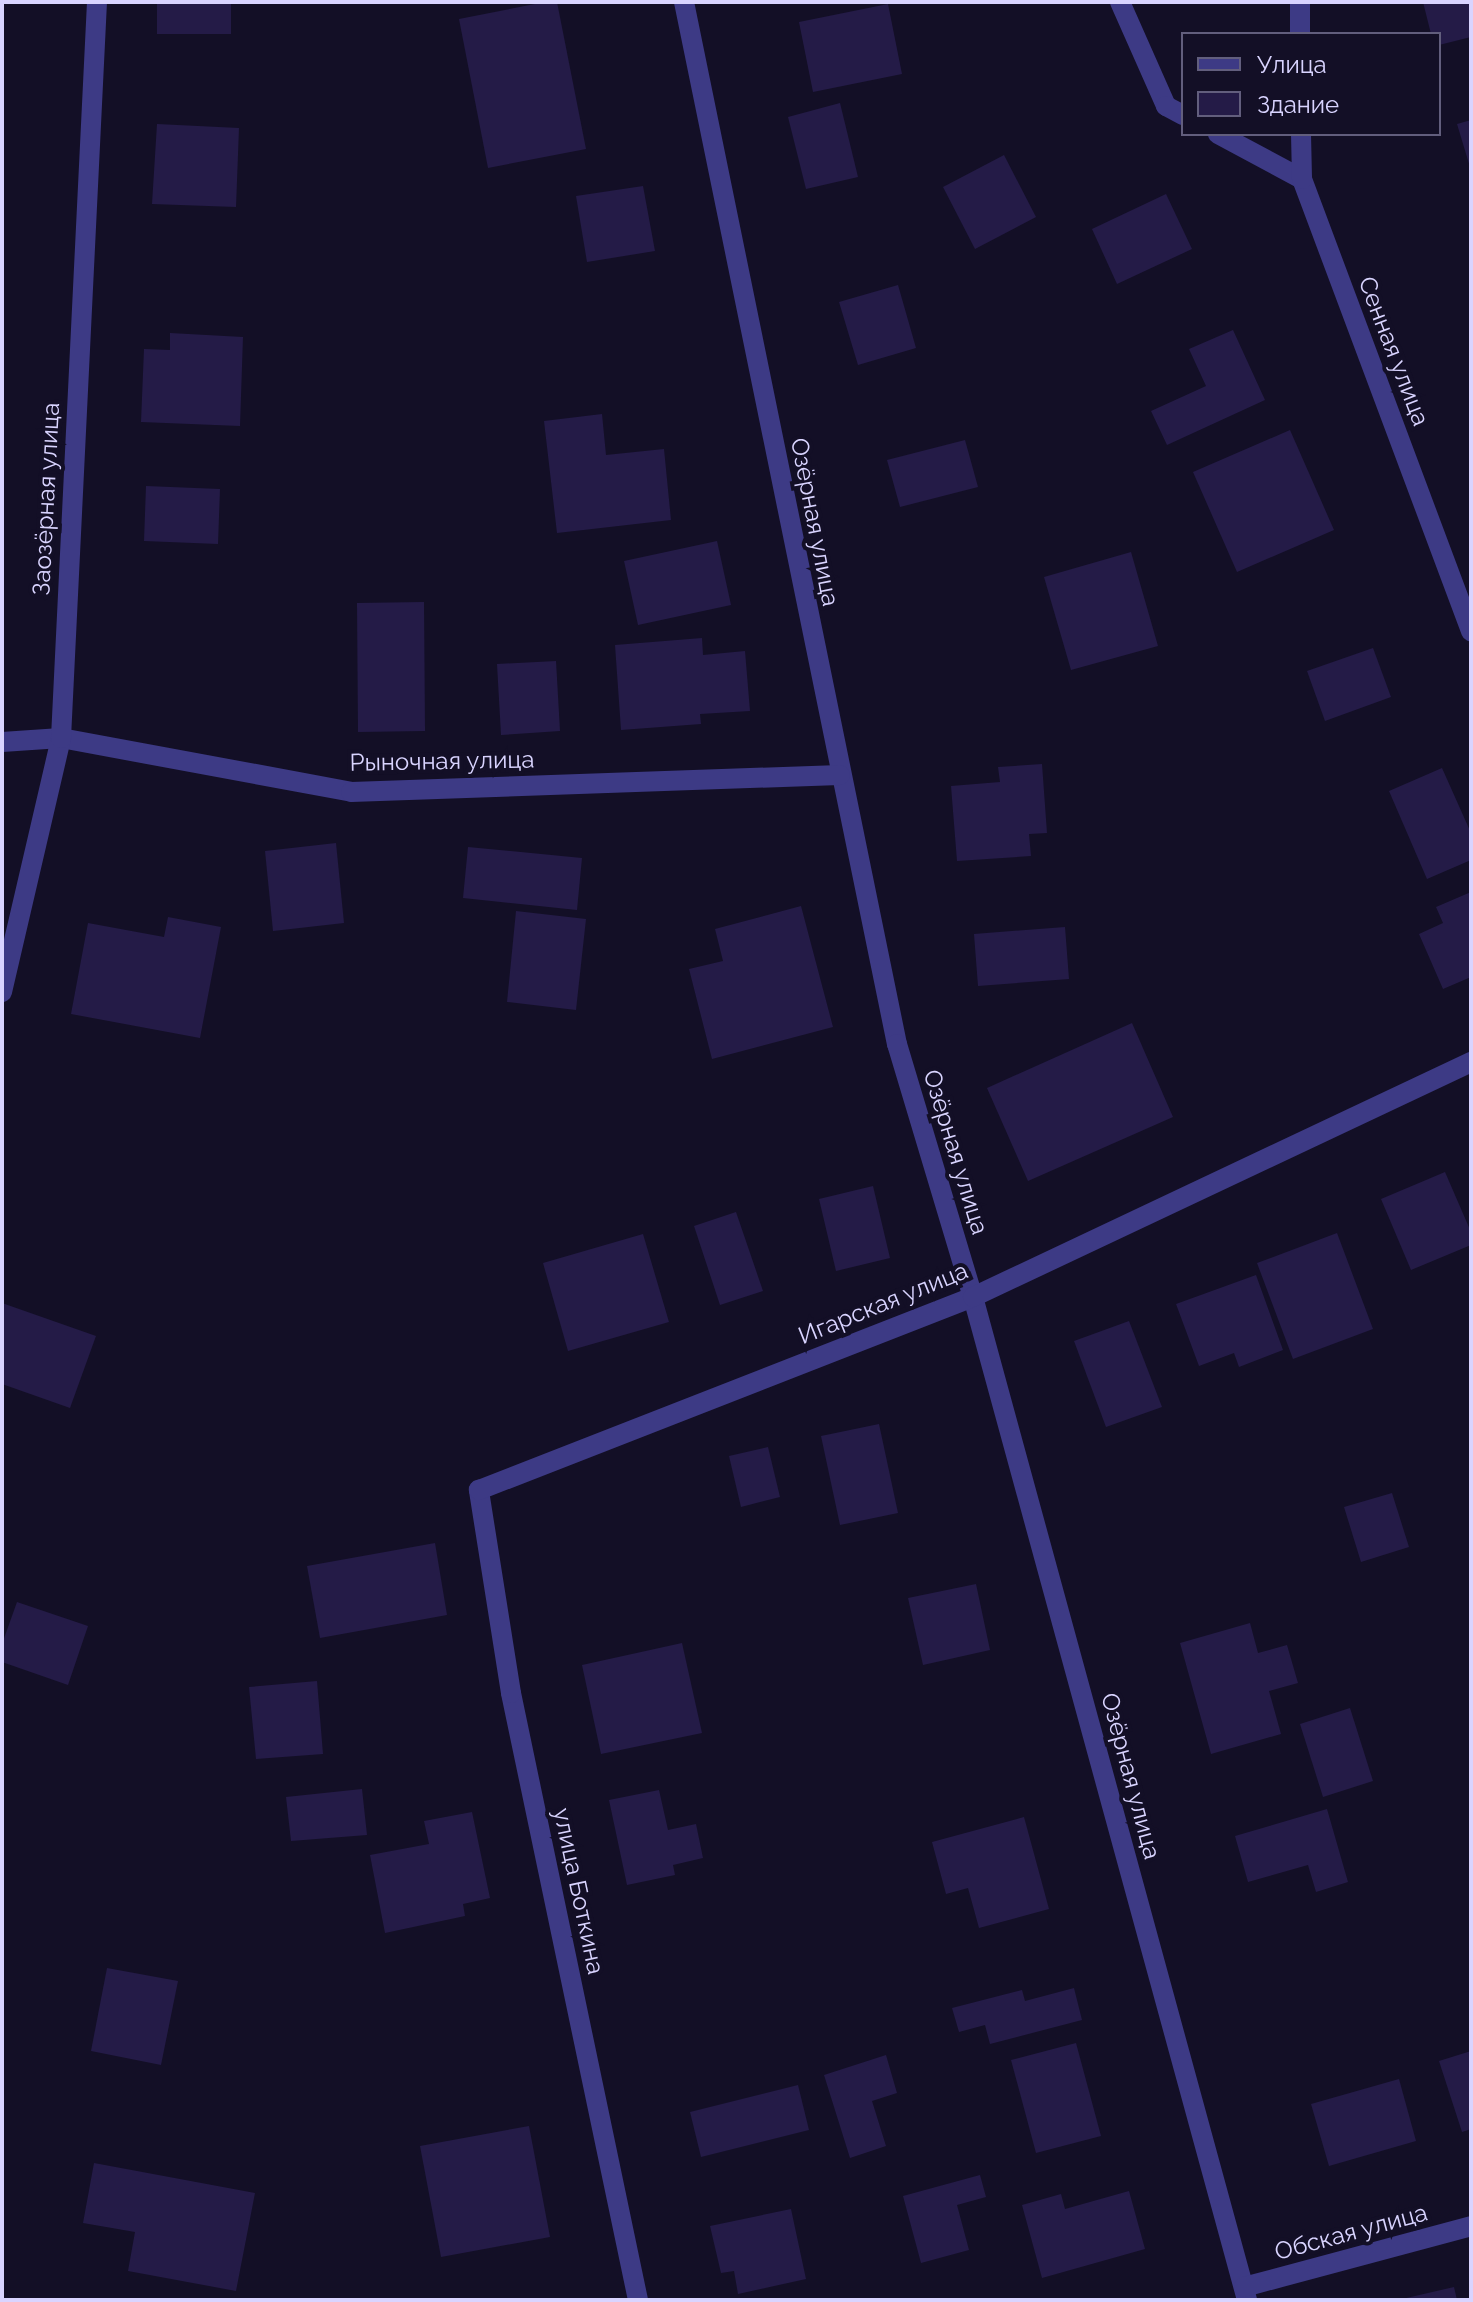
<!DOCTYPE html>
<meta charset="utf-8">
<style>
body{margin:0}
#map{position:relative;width:1473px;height:2302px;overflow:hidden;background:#130f26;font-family:Raleway,sans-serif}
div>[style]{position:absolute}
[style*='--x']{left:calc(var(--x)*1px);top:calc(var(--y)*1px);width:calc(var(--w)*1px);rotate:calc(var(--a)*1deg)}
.building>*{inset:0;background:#241b47}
.minor>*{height:20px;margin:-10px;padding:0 10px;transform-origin:10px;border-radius:10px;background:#3d3a85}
span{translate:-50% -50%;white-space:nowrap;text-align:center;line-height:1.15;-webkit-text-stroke:8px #130f26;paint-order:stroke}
.street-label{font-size:24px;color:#d9d4ff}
.frame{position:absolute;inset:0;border:4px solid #d9d4ff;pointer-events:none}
.legend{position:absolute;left:1181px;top:32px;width:260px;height:104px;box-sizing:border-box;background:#130f26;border:2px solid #625e7d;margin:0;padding:10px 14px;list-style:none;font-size:24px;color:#d9d4ff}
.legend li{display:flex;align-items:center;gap:16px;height:40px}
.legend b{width:40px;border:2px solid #625e7d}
</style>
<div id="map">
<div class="building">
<i style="clip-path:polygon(157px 2px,231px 2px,231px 34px,157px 34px)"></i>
<i style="clip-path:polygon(545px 2px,557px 2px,586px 149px,488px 168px,459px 19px)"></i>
<i style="clip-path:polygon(1423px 2px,1471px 2px,1471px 37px,1439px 45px,1439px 34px,1431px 34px)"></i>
<i style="clip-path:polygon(888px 4px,902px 74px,813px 92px,799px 22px)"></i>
<i style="clip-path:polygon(840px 103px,858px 177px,806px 189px,788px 117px)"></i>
<i style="clip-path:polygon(1471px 120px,1471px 167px,1470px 167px,1457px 124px)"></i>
<i style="clip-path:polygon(157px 124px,239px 128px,236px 207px,152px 204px)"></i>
<i style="clip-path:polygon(1004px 155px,1036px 217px,975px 249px,943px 187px)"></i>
<i style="clip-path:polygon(643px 186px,655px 251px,587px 262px,576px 196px)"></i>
<i style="clip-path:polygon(1166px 194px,1192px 249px,1117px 284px,1092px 229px)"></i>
<i style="clip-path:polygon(898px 285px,916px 348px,858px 365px,839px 302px)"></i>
<i style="clip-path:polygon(1233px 330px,1265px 400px,1167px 445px,1151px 411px,1206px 386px,1189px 349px)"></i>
<i style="clip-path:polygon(170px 333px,243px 337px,240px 426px,141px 422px,144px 349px,170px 350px)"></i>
<i style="clip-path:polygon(602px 414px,606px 455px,664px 449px,671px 520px,557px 533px,544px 421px)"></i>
<i style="clip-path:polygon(1290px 430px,1334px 530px,1237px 572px,1193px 472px)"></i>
<i style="clip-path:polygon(965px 440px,978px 487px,900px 507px,887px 460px)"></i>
<i style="clip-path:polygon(146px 486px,220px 489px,218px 544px,144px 541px)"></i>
<i style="clip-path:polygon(717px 541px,731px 605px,638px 625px,624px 561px)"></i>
<i style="clip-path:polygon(1131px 552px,1158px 646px,1071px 670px,1044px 577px)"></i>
<i style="clip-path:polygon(424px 602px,425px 731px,358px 732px,357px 603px)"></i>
<i style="clip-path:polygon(702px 638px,703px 655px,745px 651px,750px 711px,700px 714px,701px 724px,621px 730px,615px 645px)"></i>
<i style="clip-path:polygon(1373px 648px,1391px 697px,1325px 721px,1307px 671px)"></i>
<i style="clip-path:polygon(556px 661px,560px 731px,501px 735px,497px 664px)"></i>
<i style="clip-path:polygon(1042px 764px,1047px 833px,1029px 834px,1031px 856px,957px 861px,951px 786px,1000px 782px,998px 767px)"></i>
<i style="clip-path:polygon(1442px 768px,1471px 833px,1471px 860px,1427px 879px,1389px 791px)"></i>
<i style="clip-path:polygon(336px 843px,344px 923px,273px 931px,265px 851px)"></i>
<i style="clip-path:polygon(468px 847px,582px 858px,577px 910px,463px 898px)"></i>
<i style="clip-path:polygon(1471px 892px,1471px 977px,1443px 989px,1419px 934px,1443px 923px,1436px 907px)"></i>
<i style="clip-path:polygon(801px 906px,833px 1027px,712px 1059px,689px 969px,723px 961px,715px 929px)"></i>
<i style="clip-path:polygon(516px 911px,586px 919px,576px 1010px,507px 1002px)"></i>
<i style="clip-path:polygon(168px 917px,221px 927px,200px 1038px,71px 1014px,88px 923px,164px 937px)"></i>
<i style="clip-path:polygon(1065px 927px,1069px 979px,978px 986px,974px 934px)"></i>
<i style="clip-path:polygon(1132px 1023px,1173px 1117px,1028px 1181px,987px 1088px)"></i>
<i style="clip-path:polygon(1445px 1172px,1471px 1232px,1471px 1245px,1411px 1270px,1381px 1199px)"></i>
<i style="clip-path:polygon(873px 1186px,890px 1258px,836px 1271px,819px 1199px)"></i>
<i style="clip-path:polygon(736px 1212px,763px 1291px,720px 1305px,694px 1226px)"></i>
<i style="clip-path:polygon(1337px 1233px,1373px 1329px,1293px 1359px,1257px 1263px)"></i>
<i style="clip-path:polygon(643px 1234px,669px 1322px,568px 1351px,543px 1263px)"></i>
<i style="clip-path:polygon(1256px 1275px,1283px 1350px,1239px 1367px,1234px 1353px,1199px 1366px,1176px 1304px)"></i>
<i style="clip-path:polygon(2px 1303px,96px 1336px,70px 1408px,2px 1384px)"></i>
<i style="clip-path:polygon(1129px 1321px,1162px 1407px,1106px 1427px,1074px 1341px)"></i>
<i style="clip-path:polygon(879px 1424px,898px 1513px,840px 1525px,821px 1436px)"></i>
<i style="clip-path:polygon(768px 1447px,780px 1497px,741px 1507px,729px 1456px)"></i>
<i style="clip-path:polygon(1392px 1493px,1409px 1547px,1361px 1562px,1344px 1507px)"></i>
<i style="clip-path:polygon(435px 1543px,447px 1615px,320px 1638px,307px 1566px)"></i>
<i style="clip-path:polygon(976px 1584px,990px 1650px,923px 1665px,908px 1598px)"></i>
<i style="clip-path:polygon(17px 1602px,88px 1626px,68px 1685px,2px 1662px,2px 1644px)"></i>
<i style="clip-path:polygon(1250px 1623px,1258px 1653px,1287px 1645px,1298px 1683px,1269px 1691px,1281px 1734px,1211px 1754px,1180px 1643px)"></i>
<i style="clip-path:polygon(682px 1643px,702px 1733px,601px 1754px,582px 1665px)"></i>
<i style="clip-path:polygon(317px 1681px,323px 1754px,256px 1759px,249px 1687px)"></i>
<i style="clip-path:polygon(1350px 1708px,1373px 1781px,1323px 1797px,1300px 1724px)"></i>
<i style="clip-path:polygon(362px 1789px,367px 1835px,291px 1841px,286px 1797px)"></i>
<i style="clip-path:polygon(659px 1790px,668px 1830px,696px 1824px,703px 1858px,673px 1865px,675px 1875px,627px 1885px,609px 1800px)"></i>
<i style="clip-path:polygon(1327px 1809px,1348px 1882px,1316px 1892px,1308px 1865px,1248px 1882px,1235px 1836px)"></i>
<i style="clip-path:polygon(472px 1812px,490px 1898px,463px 1904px,465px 1916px,385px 1933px,370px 1855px,429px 1844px,424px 1821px)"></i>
<i style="clip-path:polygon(1024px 1817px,1049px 1909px,979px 1928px,968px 1888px,946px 1894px,932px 1842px)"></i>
<i style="clip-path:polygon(107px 1968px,178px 1981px,161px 2065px,91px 2051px)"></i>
<i style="clip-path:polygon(1074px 1988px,1082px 2020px,990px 2044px,985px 2025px,959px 2032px,952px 2008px,1022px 1990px,1025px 2001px)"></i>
<i style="clip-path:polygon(1076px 2043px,1101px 2136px,1036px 2153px,1011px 2060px)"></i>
<i style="clip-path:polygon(1471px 2051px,1471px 2129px,1462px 2132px,1439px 2061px)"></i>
<i style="clip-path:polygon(886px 2055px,897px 2093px,872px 2101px,886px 2146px,850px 2158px,824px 2075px)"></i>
<i style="clip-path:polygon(1399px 2079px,1416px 2141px,1329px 2166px,1311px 2104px)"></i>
<i style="clip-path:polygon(798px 2085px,809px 2130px,701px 2157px,690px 2112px)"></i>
<i style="clip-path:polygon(529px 2126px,550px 2237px,441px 2257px,420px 2146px)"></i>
<i style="clip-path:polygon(94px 2163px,255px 2193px,236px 2291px,128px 2271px,135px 2232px,83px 2223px)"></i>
<i style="clip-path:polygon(980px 2175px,986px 2197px,957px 2205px,969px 2250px,921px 2263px,903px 2196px)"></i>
<i style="clip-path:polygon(1129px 2191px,1145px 2249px,1042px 2278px,1022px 2205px,1061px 2194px,1065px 2209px)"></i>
<i style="clip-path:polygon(791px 2209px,806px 2279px,738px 2294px,734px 2271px,721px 2273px,710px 2226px)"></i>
<i style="clip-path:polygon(1454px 2287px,1457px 2300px,1402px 2300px,1402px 2299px)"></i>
</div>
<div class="minor">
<i style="--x:684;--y:2;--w:1064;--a:78.45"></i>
<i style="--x:897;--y:1044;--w:264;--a:73.3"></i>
<i style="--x:973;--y:1297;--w:1040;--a:74.72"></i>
<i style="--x:1120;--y:2;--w:114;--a:66.1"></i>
<i style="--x:1166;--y:106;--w:19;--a:28"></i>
<i style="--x:1300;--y:2;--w:32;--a:90"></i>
<i style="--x:1218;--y:134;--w:95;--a:28.2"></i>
<i style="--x:1302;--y:179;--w:483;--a:69.5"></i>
<i style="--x:1301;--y:134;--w:45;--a:88.7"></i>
<i style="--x:2;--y:742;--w:59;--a:-3.9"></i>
<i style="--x:61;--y:738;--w:295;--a:10.5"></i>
<i style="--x:351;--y:792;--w:489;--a:-2"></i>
<i style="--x:2;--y:992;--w:261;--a:-76.9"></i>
<i style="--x:61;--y:738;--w:737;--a:-87.2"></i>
<i style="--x:1244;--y:2287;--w:235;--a:-15"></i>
<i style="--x:638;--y:2300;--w:620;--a:-101.82"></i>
<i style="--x:511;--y:1693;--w:206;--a:-99"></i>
<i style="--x:479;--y:1490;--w:530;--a:-21.34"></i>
<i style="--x:973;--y:1297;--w:551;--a:-25.26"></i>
</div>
<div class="street-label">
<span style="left:1394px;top:351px;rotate:69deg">Сенная улица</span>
<span style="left:46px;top:499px;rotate:-87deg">Заозёрная улица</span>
<span style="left:815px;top:522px;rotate:79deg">Озёрная улица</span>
<span style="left:442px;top:761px;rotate:-1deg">Рыночная улица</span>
<span style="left:956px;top:1152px;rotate:73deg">Озёрная улица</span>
<span style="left:883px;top:1303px;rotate:-22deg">Игарская улица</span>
<span style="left:1131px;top:1776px;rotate:75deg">Озёрная улица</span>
<span style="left:579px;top:1891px;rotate:78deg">улица Боткина</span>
<span style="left:1351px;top:2232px;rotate:-15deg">Обская улица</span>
</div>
<div class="frame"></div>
<ul class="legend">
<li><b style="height:10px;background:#3d3a85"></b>Улица</li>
<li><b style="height:22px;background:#241b47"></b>Здание</li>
</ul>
</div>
